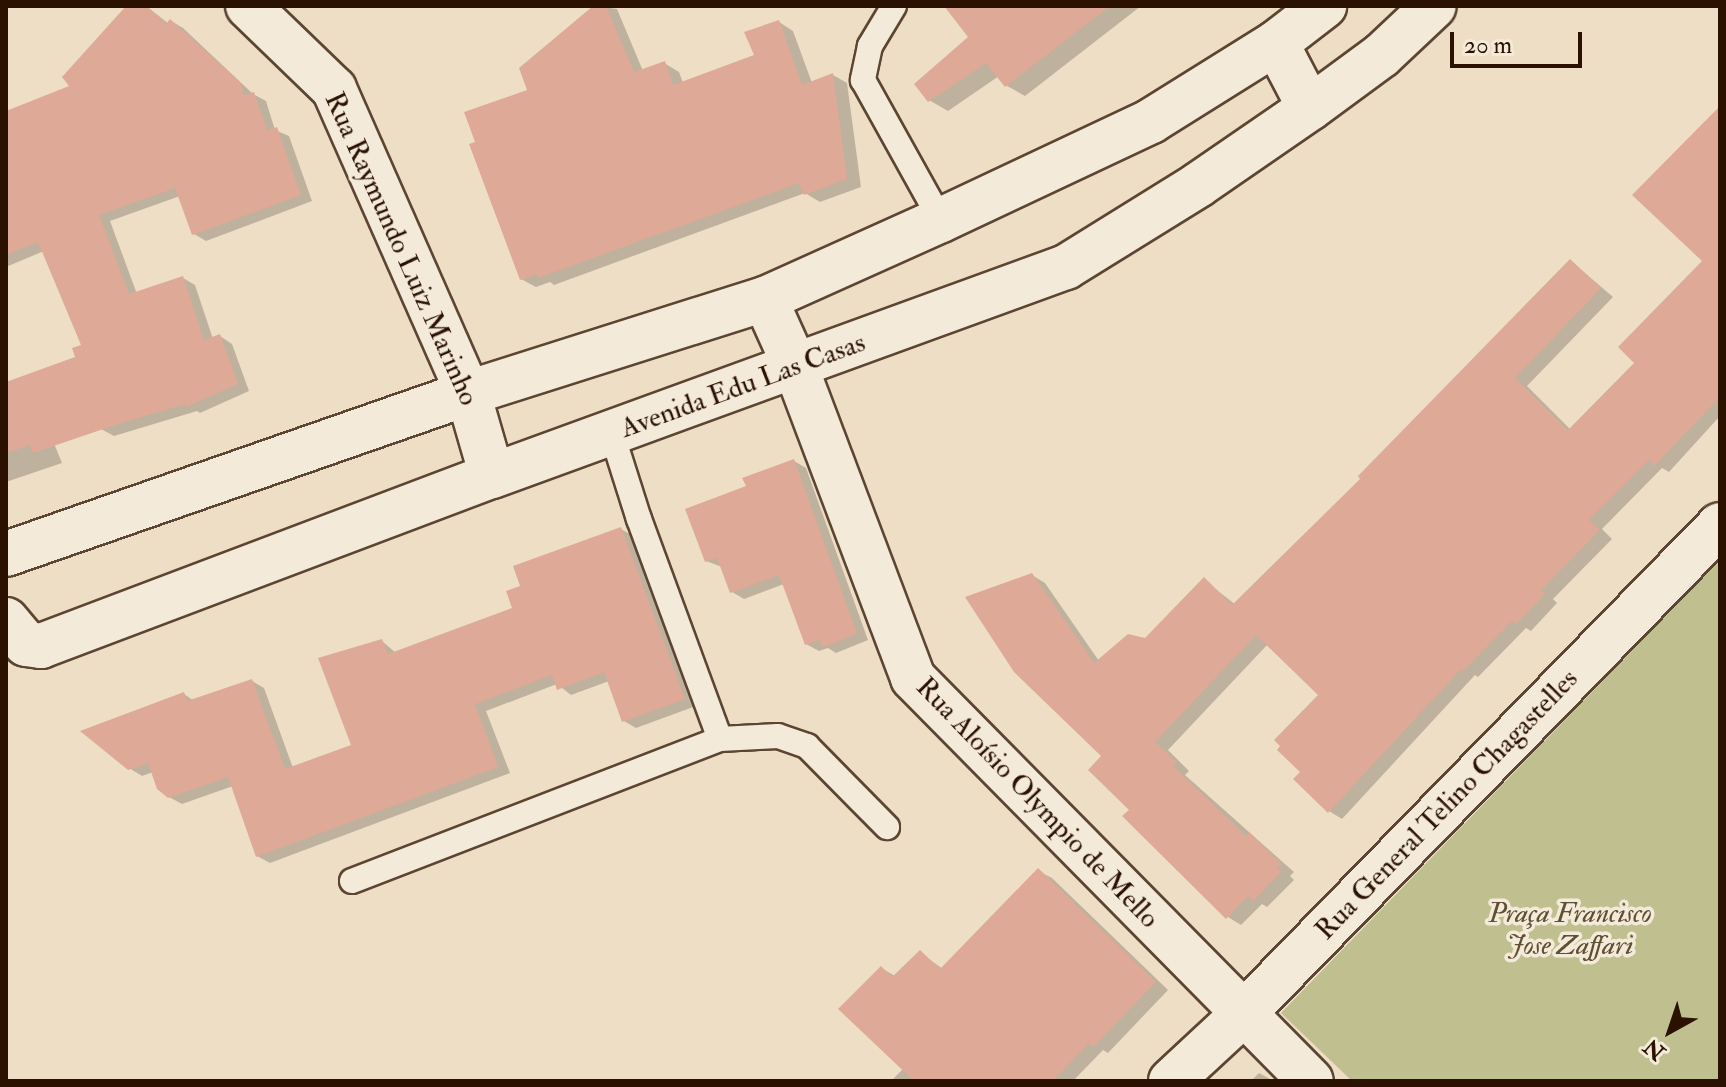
<!DOCTYPE html>
<meta charset="utf-8">
<style>
body{margin:0}
#map{position:relative;width:1726px;height:1087px;overflow:hidden;background:#eedec6;font-family:"IM FELL Double Pica",serif}
div>[style]{position:absolute}
[style*='--x']{left:calc(var(--x)*1px);top:calc(var(--y)*1px);width:calc(var(--w)*1px);rotate:calc(var(--a)*1deg)}
.green>*{inset:0;background:#c0bf90}
.shadow>*{inset:0;background:#0003}
.building>*{inset:0;background:#deaa97}
.roads{filter:drop-shadow(2px 0 #5c4532) drop-shadow(-2px 0 #5c4532) drop-shadow(0 2px #5c4532) drop-shadow(0 -2px #5c4532)}
.lane>*{height:24px;margin:-12px;padding:0 12px;transform-origin:12px;border-radius:12px;background:#f4eada}
.street>*{height:44px;margin:-22px;padding:0 22px;transform-origin:22px;border-radius:22px;background:#f4eada}
.secondary>*{height:44px;margin:-22px;padding:0 22px;transform-origin:22px;border-radius:22px;background:#f4eada}
span{translate:-50% -50%;white-space:nowrap;text-align:center;line-height:1.15;-webkit-text-stroke:7px #f4eada;paint-order:stroke}
.street-label{font-size:28px;color:#2b1200}
.park-label{font-size:28px;color:#5f4f32;font-style:italic}
.frame{position:absolute;inset:0;border:8px solid #2b1200;pointer-events:none}
.north{position:absolute;left:1630px;top:991px;width:80px;height:80px;-webkit-text-stroke:6px #f4eada;paint-order:stroke;rotate:220deg;font-size:22px;font-weight:700;line-height:32px;text-align:center;color:#2b1200}
.north::after{content:'';display:block;margin:auto;width:28px;height:36px;background:#2b1200;clip-path:polygon(50% 0,100% 100%,50% 72%,0 100%)}
.scale{position:absolute;left:1450px;top:32px;width:132px;height:36px;box-sizing:border-box;border:4px solid #2b1200;border-top:0;padding-left:10px;font-size:24px;line-height:28px;white-space:nowrap;color:#2b1200;-webkit-text-stroke:6px #f4eada;paint-order:stroke}
</style>
<div id="map">
<div class="green">
<i style="clip-path:polygon(1720px 560px,1720px 1081px,1352px 1081px,1281px 1013px)"></i>
</div>
<div class="shadow">
<i style="clip-path:polygon(129px 6px,146px 6px,169px 24px,171px 21px,183px 28px,253px 94px,266px 101px,275px 130px,289px 136px,312px 201px,206px 241px,194px 234px,180px 196px,110px 221px,137px 294px,183px 278px,195px 285px,213px 339px,220px 336px,232px 344px,249px 391px,200px 413px,197px 411px,114px 436px,101px 429px,83px 346px,44px 251px,6px 267px,6px 113px,73px 87px)"></i>
<i style="clip-path:polygon(596px 6px,617px 9px,643px 71px,664px 63px,679px 72px,683px 83px,756px 56px,779px 22px,793px 31px,812px 83px,833px 75px,847px 83px,861px 187px,820px 202px,805px 193px,554px 285px,550px 282px,536px 287px,521px 279px,530px 91px)"></i>
<i style="clip-path:polygon(965px 6px,1141px 6px,1025px 96px,1007px 86px,999px 76px,948px 111px,929px 100px,971px 37px)"></i>
<i style="clip-path:polygon(1720px 107px,1720px 416px,1669px 472px,1662px 468px,1602px 529px,1612px 539px,1553px 599px,1557px 603px,1531px 631px,1526px 628px,1478px 677px,1475px 675px,1342px 819px,1329px 811px,1302px 772px,1321px 695px,1268px 644px,1168px 750px,1189px 771px,1185px 775px,1294px 872px,1290px 876px,1294px 880px,1267px 907px,1262px 904px,1241px 925px,1228px 917px,1132px 810px,1103px 757px,1032px 575px,1045px 583px,1099px 661px,1146px 640px,1204px 580px,1236px 605px,1363px 479px,1571px 261px,1613px 297px,1527px 386px,1571px 430px,1636px 363px,1705px 261px)"></i>
<i style="clip-path:polygon(6px 384px,32px 390px,62px 463px,6px 482px)"></i>
<i style="clip-path:polygon(794px 461px,806px 468px,868px 640px,836px 653px,828px 648px,819px 651px,806px 644px,784px 584px,744px 599px,732px 592px,722px 567px,706px 561px,748px 487px)"></i>
<i style="clip-path:polygon(621px 529px,633px 536px,696px 706px,636px 728px,624px 721px,609px 681px,571px 695px,557px 684px,486px 711px,510px 773px,270px 863px,257px 856px,233px 786px,182px 804px,169px 797px,153px 772px,142px 776px,129px 768px,184px 694px,194px 701px,252px 681px,264px 688px,293px 768px,353px 746px,382px 641px,396px 653px,515px 609px)"></i>
<i style="clip-path:polygon(1038px 871px,1052px 878px,1168px 990px,1108px 1053px,1103px 1050px,1073px 1081px,891px 1081px,903px 1069px,881px 968px,895px 976px,920px 953px,943px 969px)"></i>
<i style="clip-path:polygon(1259px 1073px,1274px 1081px,1251px 1081px)"></i>
</div>
<div class="building">
<i style="clip-path:polygon(126px 6px,147px 6px,166px 24px,170px 19px,240px 82px,244px 95px,254px 92px,267px 131px,277px 127px,301px 195px,192px 235px,175px 188px,99px 215px,129px 294px,183px 276px,204px 340px,220px 334px,238px 384px,186px 407px,186px 404px,124px 422px,33px 453px,30px 445px,6px 453px,6px 382px,75px 357px,72px 348px,81px 345px,38px 242px,6px 255px,6px 111px,69px 86px,62px 77px)"></i>
<i style="clip-path:polygon(593px 6px,606px 6px,634px 72px,665px 61px,673px 85px,754px 55px,744px 32px,779px 20px,802px 85px,833px 73px,847px 179px,804px 195px,799px 183px,538px 278px,537px 274px,520px 280px,469px 144px,475px 142px,464px 112px,527px 90px,519px 68px)"></i>
<i style="clip-path:polygon(944px 6px,1110px 6px,1005px 87px,986px 63px,928px 102px,914px 84px,968px 37px)"></i>
<i style="clip-path:polygon(1720px 106px,1720px 397px,1654px 466px,1649px 460px,1589px 520px,1600px 530px,1541px 590px,1545px 594px,1516px 624px,1512px 621px,1463px 671px,1461px 669px,1328px 813px,1293px 779px,1300px 772px,1277px 750px,1280px 746px,1274px 740px,1318px 695px,1256px 635px,1155px 742px,1177px 762px,1173px 766px,1246px 836px,1249px 832px,1282px 864px,1277px 868px,1281px 872px,1253px 901px,1248px 896px,1226px 919px,1122px 816px,1129px 810px,1088px 770px,1101px 756px,1014px 672px,965px 597px,1032px 573px,1094px 663px,1128px 634px,1145px 638px,1204px 577px,1232px 605px,1360px 479px,1358px 476px,1570px 259px,1601px 288px,1515px 378px,1568px 430px,1634px 363px,1618px 347px,1702px 261px,1632px 195px)"></i>
<i style="clip-path:polygon(794px 459px,857px 634px,822px 647px,819px 640px,805px 645px,779px 575px,730px 593px,717px 558px,705px 562px,685px 509px,746px 486px,742px 478px)"></i>
<i style="clip-path:polygon(621px 527px,685px 699px,622px 722px,604px 672px,557px 690px,552px 675px,475px 704px,498px 767px,256px 857px,228px 777px,168px 798px,157px 789px,148px 763px,128px 770px,80px 731px,184px 692px,187px 701px,252px 679px,285px 769px,351px 745px,318px 658px,382px 639px,388px 654px,512px 608px,506px 591px,520px 586px,513px 566px)"></i>
<i style="clip-path:polygon(1038px 868px,1156px 982px,1093px 1047px,1089px 1043px,1053px 1081px,914px 1081px,838px 1009px,881px 966px,892px 977px,920px 950px,940px 969px)"></i>
</div>
<div class="roads">
<div class="lane">
<i style="--x:894;--y:6;--w:47;--a:121"></i>
<i style="--x:870;--y:46;--w:35;--a:102"></i>
<i style="--x:863;--y:80;--w:160;--a:60.9"></i>
<i style="--x:612;--y:434;--w:89;--a:72.4"></i>
<i style="--x:639;--y:519;--w:234;--a:69.8"></i>
<i style="--x:352;--y:881;--w:394;--a:-21.1"></i>
<i style="--x:720;--y:739;--w:58;--a:-3"></i>
<i style="--x:778;--y:736;--w:31;--a:19"></i>
<i style="--x:807;--y:746;--w:114;--a:45.4"></i>
</div>
<div class="street">
<i style="--x:765;--y:299;--w:76;--a:65.8"></i>
<i style="--x:796;--y:368;--w:331;--a:69.3"></i>
<i style="--x:913;--y:678;--w:566;--a:45.36"></i>
<i style="--x:6;--y:554;--w:489;--a:-19.2"></i>
<i style="--x:6;--y:620;--w:31;--a:50"></i>
<i style="--x:26;--y:644;--w:15;--a:8"></i>
<i style="--x:41;--y:646;--w:482;--a:-20.7"></i>
<i style="--x:1171;--y:1081;--w:98;--a:-42.9"></i>
<i style="--x:1243;--y:1014;--w:683;--a:-45.71"></i>
</div>
<div class="secondary">
<i style="--x:248;--y:6;--w:120;--a:44"></i>
<i style="--x:334;--y:89;--w:332;--a:66.2"></i>
<i style="--x:468;--y:393;--w:86;--a:73.9"></i>
<i style="--x:492;--y:476;--w:611;--a:-20.01"></i>
<i style="--x:1066;--y:267;--w:155;--a:-31.8"></i>
<i style="--x:1198;--y:185;--w:136;--a:-34.5"></i>
<i style="--x:1310;--y:108;--w:89;--a:-36.4"></i>
<i style="--x:1382;--y:55;--w:71;--a:-43.3"></i>
<i style="--x:1276;--y:43;--w:73;--a:62.4"></i>
<i style="--x:468;--y:393;--w:312;--a:-17.6"></i>
<i style="--x:765;--y:299;--w:193;--a:-24.2"></i>
<i style="--x:941;--y:220;--w:232;--a:-25.2"></i>
<i style="--x:1151;--y:121;--w:147;--a:-32"></i>
<i style="--x:1276;--y:43;--w:61;--a:-37.6"></i>
</div>
</div>
<div class="street-label">
<span style="left:401px;top:249px;rotate:66deg">Rua Raymundo Luiz Marinho</span>
<span style="left:743px;top:386px;rotate:-20deg">Avenida Edu Las Casas</span>
<span style="left:1037px;top:803px;rotate:46deg">Rua Aloísio Olympio de Mello</span>
<span style="left:1447px;top:805px;rotate:-46deg">Rua General Telino Chagastelles</span>
</div>
<div class="park-label">
<span style="left:1570px;top:930px">Praça Francisco<br>Jose Zaffari</span>
</div>
<div class="frame"></div>
<div class="north">N</div>
<div class="scale">20 m</div>
</div>
